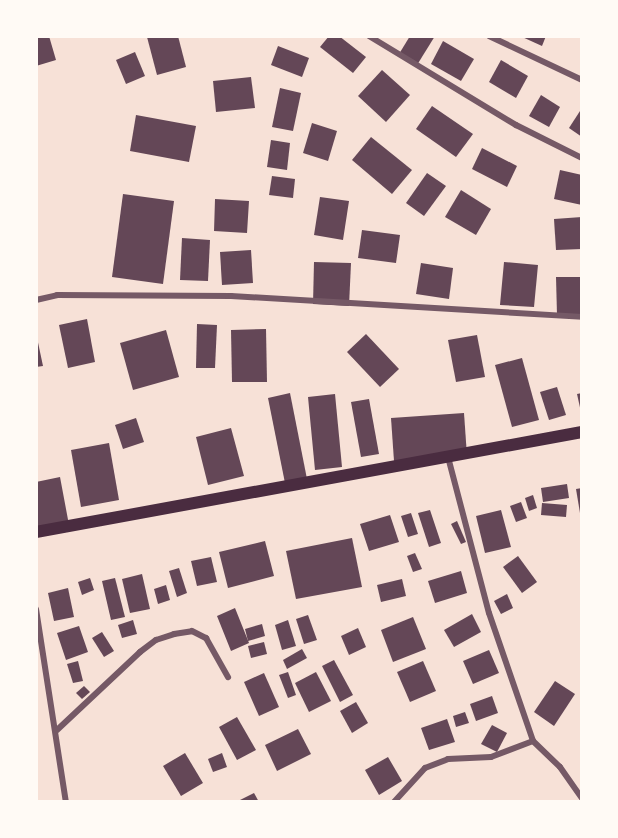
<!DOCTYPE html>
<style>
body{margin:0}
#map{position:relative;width:618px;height:838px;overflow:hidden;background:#f7e1d7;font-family:Signika,sans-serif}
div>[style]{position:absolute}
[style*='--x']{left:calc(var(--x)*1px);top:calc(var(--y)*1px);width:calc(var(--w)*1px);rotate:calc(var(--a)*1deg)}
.building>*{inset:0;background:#644757}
.minor>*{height:6px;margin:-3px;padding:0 3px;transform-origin:3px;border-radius:3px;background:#755966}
.secondary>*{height:12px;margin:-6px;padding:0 6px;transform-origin:6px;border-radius:6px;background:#4a2c40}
span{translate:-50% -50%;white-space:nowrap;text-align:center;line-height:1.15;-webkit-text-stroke:6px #fffaf5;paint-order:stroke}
.frame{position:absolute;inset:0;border:38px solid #fffaf5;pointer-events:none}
</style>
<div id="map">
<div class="building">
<i style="clip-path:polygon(36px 36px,49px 36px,56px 60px,36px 66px)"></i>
<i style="clip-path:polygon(178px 36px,186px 67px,157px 75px,147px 37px)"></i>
<i style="clip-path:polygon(329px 36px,339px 36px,366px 57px,353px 73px,320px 47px)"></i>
<i style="clip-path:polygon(410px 36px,435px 36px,417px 65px,399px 54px)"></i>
<i style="clip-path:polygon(520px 36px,546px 36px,542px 46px)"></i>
<i style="clip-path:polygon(443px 41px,474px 59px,461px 81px,431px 64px)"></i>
<i style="clip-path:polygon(278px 46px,309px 58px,302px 77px,271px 65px)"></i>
<i style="clip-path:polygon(135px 52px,145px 76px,126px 84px,116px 60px)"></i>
<i style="clip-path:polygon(501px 60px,528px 76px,516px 98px,489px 82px)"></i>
<i style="clip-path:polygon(382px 70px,410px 95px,386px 122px,358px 96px)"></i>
<i style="clip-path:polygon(251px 77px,255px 108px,216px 112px,213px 81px)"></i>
<i style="clip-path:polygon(280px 88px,301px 93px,293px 131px,272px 127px)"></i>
<i style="clip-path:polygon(541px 95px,560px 107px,549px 127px,529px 116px)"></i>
<i style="clip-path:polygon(432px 106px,473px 134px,456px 157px,416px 129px)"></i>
<i style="clip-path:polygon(580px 111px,582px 113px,582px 137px,569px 128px)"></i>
<i style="clip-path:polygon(136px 115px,196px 126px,189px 162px,130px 151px)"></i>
<i style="clip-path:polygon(312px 123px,337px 131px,328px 161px,303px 153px)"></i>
<i style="clip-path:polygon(371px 137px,412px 170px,392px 194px,352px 160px)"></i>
<i style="clip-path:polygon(271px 140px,290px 143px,287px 170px,267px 167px)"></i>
<i style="clip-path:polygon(482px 148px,517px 166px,507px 187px,472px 169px)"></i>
<i style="clip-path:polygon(560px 170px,582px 175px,582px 205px,554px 199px)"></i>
<i style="clip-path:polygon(427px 173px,446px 186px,424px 216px,406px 203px)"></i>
<i style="clip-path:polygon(272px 176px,295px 179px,293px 198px,269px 195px)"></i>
<i style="clip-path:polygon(461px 190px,491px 209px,476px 235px,445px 217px)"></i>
<i style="clip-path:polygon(123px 194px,174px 201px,163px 284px,112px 277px)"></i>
<i style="clip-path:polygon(320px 197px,349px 201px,343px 240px,314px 235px)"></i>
<i style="clip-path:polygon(215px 199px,249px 201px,247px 233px,214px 231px)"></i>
<i style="clip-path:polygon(582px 217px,582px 249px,556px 250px,554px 219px)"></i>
<i style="clip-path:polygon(362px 230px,400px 235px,396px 263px,358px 258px)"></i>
<i style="clip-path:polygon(182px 238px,210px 240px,208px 281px,180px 280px)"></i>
<i style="clip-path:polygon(251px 250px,253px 283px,222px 285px,220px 252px)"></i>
<i style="clip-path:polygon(314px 262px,351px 263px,349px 306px,313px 304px)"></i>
<i style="clip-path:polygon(504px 262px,538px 265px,534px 307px,500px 305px)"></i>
<i style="clip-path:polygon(421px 263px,453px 268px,449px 299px,416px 294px)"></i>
<i style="clip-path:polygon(556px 277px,582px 277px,582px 315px,557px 315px)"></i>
<i style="clip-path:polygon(87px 319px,95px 362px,68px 368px,59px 325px)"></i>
<i style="clip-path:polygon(197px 324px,217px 325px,215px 368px,196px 368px)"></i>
<i style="clip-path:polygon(266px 329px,267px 382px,232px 382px,231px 330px)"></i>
<i style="clip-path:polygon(166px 330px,179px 377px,133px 390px,120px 343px)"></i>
<i style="clip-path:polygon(36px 333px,43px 366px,36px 367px)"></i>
<i style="clip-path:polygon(366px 334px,399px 369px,380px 387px,347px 352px)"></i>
<i style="clip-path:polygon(477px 335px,485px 377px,456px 382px,448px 340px)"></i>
<i style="clip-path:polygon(522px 358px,539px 420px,512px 427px,495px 365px)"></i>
<i style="clip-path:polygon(557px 387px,566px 415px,549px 420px,540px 392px)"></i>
<i style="clip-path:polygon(290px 393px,307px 479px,285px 483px,268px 398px)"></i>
<i style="clip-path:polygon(582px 393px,582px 412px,581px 412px,577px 394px)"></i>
<i style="clip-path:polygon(335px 394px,342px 467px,315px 470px,308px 397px)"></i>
<i style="clip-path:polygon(369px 399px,379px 454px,361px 457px,351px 402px)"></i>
<i style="clip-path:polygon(464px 413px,467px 456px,394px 461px,391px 418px)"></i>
<i style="clip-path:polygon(136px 418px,144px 442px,123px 449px,115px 425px)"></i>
<i style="clip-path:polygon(231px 428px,244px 476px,208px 485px,196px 437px)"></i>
<i style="clip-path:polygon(109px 443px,119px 500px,81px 507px,71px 450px)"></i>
<i style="clip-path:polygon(60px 477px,69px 525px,36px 531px,36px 482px)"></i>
<i style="clip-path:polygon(567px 484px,569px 498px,543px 502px,541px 488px)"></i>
<i style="clip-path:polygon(582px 488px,582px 519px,581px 519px,576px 489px)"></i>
<i style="clip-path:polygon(533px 495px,537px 508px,529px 511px,525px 498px)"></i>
<i style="clip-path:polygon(521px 502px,527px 518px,516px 522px,510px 506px)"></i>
<i style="clip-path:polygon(542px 503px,567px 505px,566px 517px,541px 515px)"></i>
<i style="clip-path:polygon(430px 510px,441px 543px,429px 547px,418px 513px)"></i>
<i style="clip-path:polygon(501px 510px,511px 547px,485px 553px,476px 516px)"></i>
<i style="clip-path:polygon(411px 513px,418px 534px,408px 537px,401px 516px)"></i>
<i style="clip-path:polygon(390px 515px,399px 542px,369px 551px,360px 524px)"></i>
<i style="clip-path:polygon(457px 521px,466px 542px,461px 544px,451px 524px)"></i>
<i style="clip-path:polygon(352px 538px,362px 587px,296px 599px,286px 551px)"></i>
<i style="clip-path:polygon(265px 541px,274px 576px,228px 588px,219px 552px)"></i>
<i style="clip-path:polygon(415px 553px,422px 569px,413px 572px,407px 556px)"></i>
<i style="clip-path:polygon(518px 556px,537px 582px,522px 593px,503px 567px)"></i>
<i style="clip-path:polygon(211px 557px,217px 582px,197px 586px,191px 561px)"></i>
<i style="clip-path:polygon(179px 568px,187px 593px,177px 597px,169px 571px)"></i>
<i style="clip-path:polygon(461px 571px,467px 593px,435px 603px,428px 581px)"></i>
<i style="clip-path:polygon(142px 574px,150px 609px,130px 613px,122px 579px)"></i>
<i style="clip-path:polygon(90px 578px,94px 590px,82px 595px,78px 582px)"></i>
<i style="clip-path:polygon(115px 578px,125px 617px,111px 620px,102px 581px)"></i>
<i style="clip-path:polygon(402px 579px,406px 596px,381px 602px,377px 585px)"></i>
<i style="clip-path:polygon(166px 585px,170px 600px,158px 604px,154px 589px)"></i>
<i style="clip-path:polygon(68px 588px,74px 617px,54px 621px,48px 593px)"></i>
<i style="clip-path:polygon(507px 594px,513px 608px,501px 614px,494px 601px)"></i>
<i style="clip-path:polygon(235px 608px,249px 643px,231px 651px,217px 616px)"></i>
<i style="clip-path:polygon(472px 614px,481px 632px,454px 647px,444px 630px)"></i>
<i style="clip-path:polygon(308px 615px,317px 640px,304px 644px,296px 619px)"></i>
<i style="clip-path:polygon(413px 617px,426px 649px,393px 662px,381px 630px)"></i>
<i style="clip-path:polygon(133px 620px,137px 634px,122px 638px,118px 625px)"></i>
<i style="clip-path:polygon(288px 620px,296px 646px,282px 650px,275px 625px)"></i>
<i style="clip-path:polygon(262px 624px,265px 636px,248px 641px,245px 629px)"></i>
<i style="clip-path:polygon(79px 626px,88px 652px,66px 660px,57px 633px)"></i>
<i style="clip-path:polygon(358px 628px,366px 647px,349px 655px,341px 636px)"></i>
<i style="clip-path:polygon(102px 632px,114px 651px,104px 657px,92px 638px)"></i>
<i style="clip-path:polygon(264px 642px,267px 654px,251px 658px,248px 646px)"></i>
<i style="clip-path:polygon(302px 649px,307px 658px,287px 669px,283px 660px)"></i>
<i style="clip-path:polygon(489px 650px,499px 673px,473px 684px,463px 661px)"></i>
<i style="clip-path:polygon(334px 660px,353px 695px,340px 702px,322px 666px)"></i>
<i style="clip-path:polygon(78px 661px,83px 681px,73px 683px,67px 664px)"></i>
<i style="clip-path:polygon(423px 661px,436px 691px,410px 702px,397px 672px)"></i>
<i style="clip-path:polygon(288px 672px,296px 695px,288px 698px,279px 675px)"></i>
<i style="clip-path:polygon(316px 672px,331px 701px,309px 712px,295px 683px)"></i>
<i style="clip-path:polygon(264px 673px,279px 707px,259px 716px,244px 682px)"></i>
<i style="clip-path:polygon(555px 681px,575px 694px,554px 726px,534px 712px)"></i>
<i style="clip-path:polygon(84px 686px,90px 692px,82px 699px,76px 693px)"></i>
<i style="clip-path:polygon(492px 696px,498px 713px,476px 721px,470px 704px)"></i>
<i style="clip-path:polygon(356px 702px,368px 723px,352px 733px,340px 711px)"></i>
<i style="clip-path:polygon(465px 712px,469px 723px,456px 727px,453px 716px)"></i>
<i style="clip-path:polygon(237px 717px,256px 750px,237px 760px,219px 727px)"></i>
<i style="clip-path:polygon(447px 719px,455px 742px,429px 750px,421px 728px)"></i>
<i style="clip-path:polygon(492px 725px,507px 733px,497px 752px,481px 744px)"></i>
<i style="clip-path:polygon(298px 729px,311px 754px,277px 771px,265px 745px)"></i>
<i style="clip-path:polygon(185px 753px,203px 783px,181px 796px,163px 766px)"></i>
<i style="clip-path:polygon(222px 753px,227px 767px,213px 772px,208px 759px)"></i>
<i style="clip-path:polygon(388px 757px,402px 781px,379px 795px,365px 770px)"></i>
<i style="clip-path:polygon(254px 793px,259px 802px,236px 802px)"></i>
</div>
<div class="minor">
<i style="--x:369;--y:36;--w:172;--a:31.2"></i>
<i style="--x:516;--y:125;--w:74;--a:26.6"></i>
<i style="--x:489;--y:36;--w:103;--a:25.3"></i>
<i style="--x:36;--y:300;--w:22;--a:-13"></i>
<i style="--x:57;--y:295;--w:174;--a:0.3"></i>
<i style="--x:231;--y:296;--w:352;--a:3.4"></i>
<i style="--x:448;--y:457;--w:161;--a:75.3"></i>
<i style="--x:489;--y:613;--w:135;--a:71"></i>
<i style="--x:533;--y:741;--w:37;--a:44"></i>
<i style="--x:560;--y:767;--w:38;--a:55"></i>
<i style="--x:36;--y:609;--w:195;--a:81.2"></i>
<i style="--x:57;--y:730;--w:114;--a:-43.2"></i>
<i style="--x:140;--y:652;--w:20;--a:-37"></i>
<i style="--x:156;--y:640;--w:19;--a:-18"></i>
<i style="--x:174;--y:634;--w:18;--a:-9"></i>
<i style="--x:192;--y:631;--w:16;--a:27"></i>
<i style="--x:206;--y:638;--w:45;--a:60.6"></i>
<i style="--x:394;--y:802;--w:46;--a:-47.6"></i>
<i style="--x:425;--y:768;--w:25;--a:-21"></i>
<i style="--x:448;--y:759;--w:43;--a:-2.7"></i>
<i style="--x:491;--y:757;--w:45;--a:-20.9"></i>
</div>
<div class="secondary">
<i style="--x:36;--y:532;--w:555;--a:-10.38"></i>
</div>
<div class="frame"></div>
</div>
